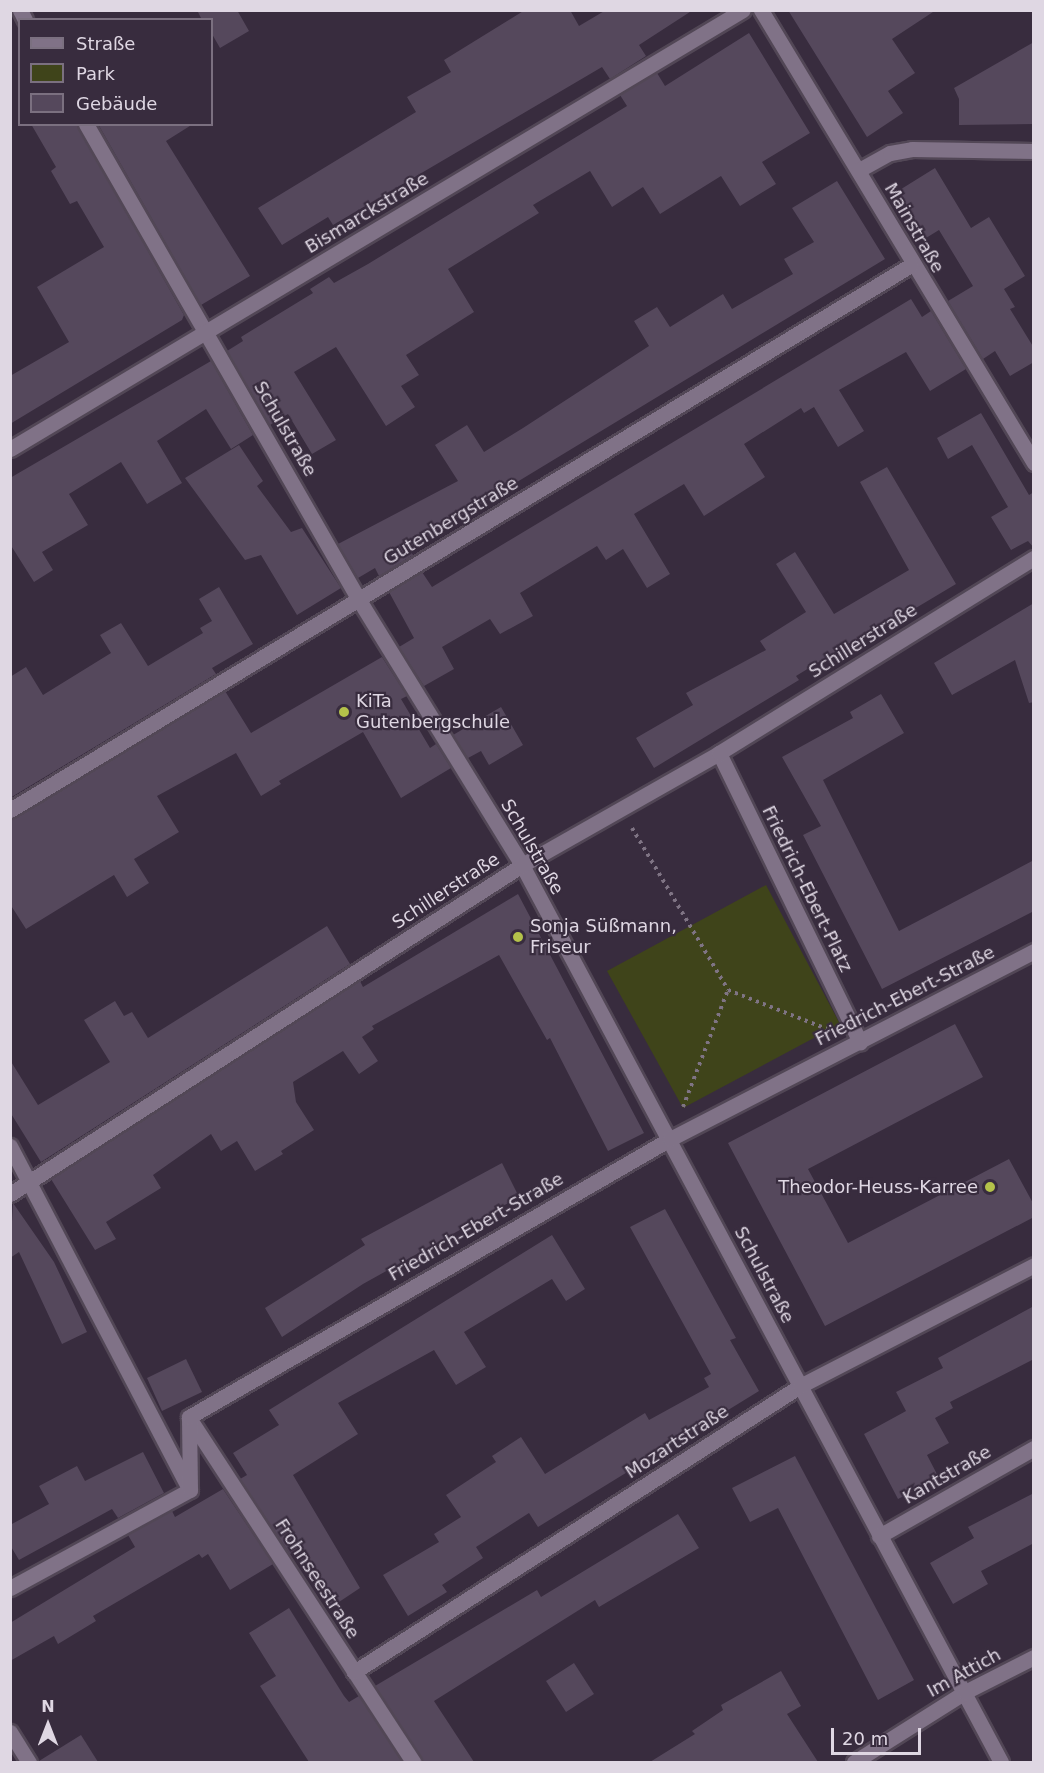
<!DOCTYPE html>
<meta charset="utf-8">
<style>
body{margin:0}
#map{position:relative;width:1044px;height:1773px;overflow:hidden;background:#382c3e;font-family:"DejaVu Sans",sans-serif}
div>[style]{position:absolute}
[style*='--x']{left:calc(var(--x)*1px);top:calc(var(--y)*1px);width:calc(var(--w)*1px);rotate:calc(var(--a)*1deg)}
.green>*{inset:0;background:#3f441a}
.building>*{inset:0;background:#55485c}
.path>*{height:4px;margin-top:-2px;transform-origin:0;background:repeating-linear-gradient(90deg,#7f7484 0 3px,transparent 0 7.5px)}
.roads{filter:drop-shadow(2px 0 #524756) drop-shadow(-2px 0 #524756) drop-shadow(0 2px #524756) drop-shadow(0 -2px #524756)}
.minor>*{height:15px;margin:-7.5px;padding:0 7.5px;transform-origin:7.5px;border-radius:7.5px;background:#807287}
.dots>*{width:16px;height:16px;translate:-50% -50%;box-sizing:border-box;border:3px solid #382c3e;border-radius:50%}
span{translate:-50% -50%;white-space:nowrap;text-align:center;line-height:1.15;-webkit-text-stroke:4.5px #382c3e;paint-order:stroke}
.street-label{font-size:18px;color:#dfd7e3}
.poi-label{font-size:18px;color:#dfd7e3}
.left{translate:0 -50%;text-align:left}
.right{translate:-100% -50%;text-align:right}
.frame{position:absolute;inset:0;border:12px solid #dfd7e3;pointer-events:none}
.legend{position:absolute;left:18px;top:18px;width:195px;height:108px;box-sizing:border-box;background:#382c3e;border:2px solid #7b7080;margin:0;padding:8px 10px;list-style:none;font-size:18px;color:#dfd7e3}
.legend li{display:flex;align-items:center;gap:12px;height:30px}
.legend b{width:30px;border:2px solid #7b7080}
.north{position:absolute;left:18px;top:1695px;width:60px;height:60px;-webkit-text-stroke:4px #382c3e;paint-order:stroke;rotate:0deg;font-size:16px;font-weight:700;line-height:24px;text-align:center;color:#dfd7e3}
.north::after{content:'';display:block;margin:auto;width:21px;height:27px;background:#dfd7e3;clip-path:polygon(50% 0,100% 100%,50% 72%,0 100%)}
.scale{position:absolute;left:831px;top:1728px;width:90px;height:27px;box-sizing:border-box;border:3px solid #dfd7e3;border-top:0;padding-left:8px;font-size:18px;line-height:21px;white-space:nowrap;color:#dfd7e3;-webkit-text-stroke:4px #382c3e;paint-order:stroke}
</style>
<div id="map">
<div class="green">
<i style="clip-path:polygon(766px 885px,840px 1024px,683px 1108px,607px 971px)"></i>
</div>
<div class="building">
<i style="clip-path:polygon(197px 10px,237px 10px,249px 31px,220px 48px,212px 34px,212px 20px,202px 20px)"></i>
<i style="clip-path:polygon(525px 10px,570px 10px,579px 26px,606px 10px,693px 10px,639px 45px,646px 56px,610px 79px,602px 67px,333px 225px,328px 217px,282px 245px,258px 208px,416px 112px,407px 97px,451px 72px,444px 60px)"></i>
<i style="clip-path:polygon(788px 10px,936px 10px,892px 39px,915px 73px,888px 91px,903px 113px,867px 137px)"></i>
<i style="clip-path:polygon(749px 33px,810px 133px,762px 162px,776px 184px,740px 206px,721px 176px,660px 214px,643px 187px,612px 207px,590px 171px,533px 205px,539px 213px,448px 269px,474px 312px,406px 355px,419px 375px,401px 386px,415px 407px,386px 426px,336px 347px,294px 372px,336px 440px,312px 454px,288px 414px,270px 425px,227px 351px,243px 341px,241px 337px,313px 293px,310px 289px,329px 277px,334px 283px,368px 264px,627px 106px,620px 95px,657px 73px,665px 86px)"></i>
<i style="clip-path:polygon(1034px 42px,1034px 124px,959px 125px,959px 99px,954px 88px)"></i>
<i style="clip-path:polygon(31px 124px,76px 124px,184px 315px,182px 320px,10px 424px,10px 376px,69px 342px,37px 287px,104px 247px,77px 201px,70px 204px,51px 171px,56px 167px)"></i>
<i style="clip-path:polygon(98px 124px,193px 124px,166px 141px,250px 276px,201px 305px)"></i>
<i style="clip-path:polygon(935px 168px,971px 228px,989px 217px,1025px 276px,1004px 289px,1015px 307px,1010px 309px,1034px 348px,1034px 362px,1010px 376px,995px 351px,983px 359px,948px 301px,973px 286px,939px 230px,926px 238px,898px 191px)"></i>
<i style="clip-path:polygon(837px 181px,885px 259px,408px 548px,413px 555px,379px 576px,375px 568px,358px 578px,338px 544px,458px 481px,435px 445px,467px 425px,484px 452px,523px 428px,649px 346px,634px 321px,657px 307px,670px 327px,723px 294px,732px 309px,793px 274px,784px 259px,814px 242px,792px 208px)"></i>
<i style="clip-path:polygon(911px 299px,922px 317px,931px 311px,966px 369px,930px 391px,906px 352px,839px 390px,864px 431px,838px 447px,814px 407px,804px 413px,801px 408px,744px 444px,765px 477px,704px 516px,684px 484px,634px 514px,670px 574px,647px 588px,623px 549px,606px 560px,597px 546px,520px 593px,533px 616px,500px 634px,490px 619px,442px 647px,454px 669px,424px 686px,399px 647px,414px 638px,389px 592px,422px 572px,432px 587px)"></i>
<i style="clip-path:polygon(211px 361px,253px 435px,231px 449px,206px 409px,157px 441px,182px 483px,147px 504px,121px 462px,69px 494px,88px 525px,42px 552px,53px 570px,34px 582px,10px 544px,10px 478px)"></i>
<i style="clip-path:polygon(981px 413px,1029px 495px,1034px 492px,1034px 548px,1028px 541px,1011px 550px,991px 517px,1008px 507px,972px 445px,948px 459px,937px 438px)"></i>
<i style="clip-path:polygon(239px 445px,263px 481px,257px 486px,291px 532px,302px 528px,341px 588px,297px 615px,261px 555px,245px 560px,185px 478px)"></i>
<i style="clip-path:polygon(887px 467px,956px 584px,869px 636px,868px 632px,796px 676px,799px 680px,654px 768px,636px 738px,693px 705px,686px 693px,766px 650px,760px 641px,806px 612px,776px 564px,795px 552px,834px 614px,909px 570px,860px 482px)"></i>
<i style="clip-path:polygon(219px 587px,253px 644px,212px 668px,216px 674px,10px 798px,10px 677px,26px 667px,43px 695px,111px 653px,100px 635px,121px 623px,148px 666px,203px 633px,200px 628px,212px 621px,199px 599px)"></i>
<i style="clip-path:polygon(1034px 603px,1034px 702px,1029px 703px,1015px 660px,952px 695px,934px 663px)"></i>
<i style="clip-path:polygon(382px 657px,407px 696px,401px 699px,430px 748px,436px 744px,451px 768px,401px 798px,363px 732px,279px 781px,281px 784px,261px 796px,236px 753px,157px 796px,179px 832px,134px 859px,149px 883px,127px 897px,114px 875px,26px 929px,10px 904px,10px 820px,225px 691px,251px 733px)"></i>
<i style="clip-path:polygon(881px 694px,904px 733px,823px 780px,899px 931px,1034px 860px,1034px 911px,882px 989px,803px 835px,821px 826px,782px 757px,853px 718px,850px 712px)"></i>
<i style="clip-path:polygon(501px 707px,523px 745px,489px 765px,481px 751px,468px 758px,453px 735px)"></i>
<i style="clip-path:polygon(518px 894px,644px 1133px,608px 1151px,550px 1038px,547px 1040px,499px 955px,372px 1026px,374px 1029px,362px 1037px,378px 1061px,359px 1074px,343px 1051px,293px 1082px,296px 1102px,314px 1130px,281px 1151px,283px 1154px,255px 1171px,237px 1141px,221px 1151px,211px 1134px,153px 1175px,161px 1188px,106px 1222px,116px 1239px,95px 1250px,51px 1179px,360px 981px,363px 987px)"></i>
<i style="clip-path:polygon(327px 926px,350px 964px,41px 1162px,10px 1112px,10px 1060px,38px 1105px,110px 1062px,84px 1020px,115px 1001px,124px 1016px,132px 1012px,148px 1038px)"></i>
<i style="clip-path:polygon(955px 1024px,983px 1077px,808px 1169px,848px 1243px,1009px 1159px,1034px 1205px,1034px 1217px,825px 1326px,728px 1143px)"></i>
<i style="clip-path:polygon(502px 1163px,519px 1197px,363px 1284px,282px 1337px,265px 1308px,365px 1245px,361px 1239px)"></i>
<i style="clip-path:polygon(13px 1203px,54px 1262px,87px 1332px,62px 1344px,19px 1252px,10px 1258px)"></i>
<i style="clip-path:polygon(665px 1209px,736px 1338px,730px 1340px,759px 1391px,538px 1527px,529px 1513px,476px 1547px,483px 1558px,442px 1585px,447px 1592px,408px 1616px,383px 1575px,439px 1542px,434px 1534px,461px 1517px,446px 1495px,496px 1462px,492px 1456px,521px 1437px,545px 1474px,645px 1413px,649px 1420px,709px 1387px,704px 1378px,711px 1374px,630px 1227px)"></i>
<i style="clip-path:polygon(552px 1235px,585px 1289px,566px 1301px,552px 1279px,464px 1332px,486px 1367px,456px 1385px,434px 1350px,338px 1403px,358px 1434px,293px 1475px,360px 1588px,330px 1608px,295px 1551px,290px 1554px,240px 1479px,247px 1475px,233px 1453px,279px 1425px,269px 1410px)"></i>
<i style="clip-path:polygon(1034px 1306px,1034px 1359px,950px 1402px,953px 1408px,935px 1418px,949px 1443px,927px 1455px,939px 1478px,898px 1499px,864px 1434px,906px 1411px,896px 1392px,943px 1368px,938px 1358px)"></i>
<i style="clip-path:polygon(186px 1359px,202px 1392px,162px 1411px,147px 1378px)"></i>
<i style="clip-path:polygon(143px 1452px,164px 1493px,118px 1518px,112px 1509px,19px 1560px,10px 1545px,10px 1525px,49px 1504px,39px 1486px,77px 1466px,85px 1481px)"></i>
<i style="clip-path:polygon(795px 1456px,914px 1680px,878px 1700px,778px 1508px,750px 1522px,732px 1488px)"></i>
<i style="clip-path:polygon(223px 1489px,273px 1564px,230px 1590px,208px 1554px,202px 1558px,199px 1554px,93px 1616px,96px 1621px,58px 1644px,54px 1636px,10px 1661px,10px 1623px,135px 1547px,128px 1535px,172px 1511px,175px 1517px)"></i>
<i style="clip-path:polygon(1034px 1493px,1034px 1543px,981px 1571px,988px 1584px,953px 1604px,930px 1563px,974px 1538px,968px 1527px)"></i>
<i style="clip-path:polygon(678px 1514px,699px 1548px,599px 1607px,595px 1600px,434px 1701px,474px 1762px,423px 1762px,375px 1686px,537px 1590px,541px 1597px)"></i>
<i style="clip-path:polygon(289px 1608px,344px 1696px,349px 1702px,359px 1696px,402px 1762px,309px 1762px,260px 1686px,276px 1676px,249px 1633px)"></i>
<i style="clip-path:polygon(574px 1663px,594px 1694px,566px 1712px,546px 1681px)"></i>
<i style="clip-path:polygon(781px 1671px,801px 1706px,787px 1714px,818px 1762px,650px 1762px,695px 1734px,692px 1731px,723px 1710px,721px 1705px)"></i>
<i style="clip-path:polygon(81px 1735px,98px 1762px,39px 1762px,39px 1761px)"></i>
</div>
<div class="path">
<i style="--x:632;--y:828;--w:188;--a:59.3"></i>
<i style="--x:683;--y:1107;--w:125;--a:-69"></i>
<i style="--x:728;--y:990;--w:106;--a:21.5"></i>
</div>
<div class="roads">
<div class="minor">
<i style="--x:20;--y:10;--w:11;--a:63"></i>
<i style="--x:761;--y:10;--w:529;--a:58.92"></i>
<i style="--x:86;--y:124;--w:549;--a:60.16"></i>
<i style="--x:359;--y:600;--w:311;--a:58.4"></i>
<i style="--x:522;--y:865;--w:1017;--a:61.9"></i>
<i style="--x:859;--y:170;--w:35;--a:-29"></i>
<i style="--x:890;--y:153;--w:22;--a:-10"></i>
<i style="--x:912;--y:149;--w:122;--a:0.9"></i>
<i style="--x:10;--y:449;--w:854;--a:-30.92"></i>
<i style="--x:719;--y:753;--w:322;--a:64"></i>
<i style="--x:10;--y:810;--w:1053;--a:-31.17"></i>
<i style="--x:10;--y:1146;--w:384;--a:62.4"></i>
<i style="--x:10;--y:1194;--w:609;--a:-32.72"></i>
<i style="--x:522;--y:865;--w:227;--a:-29.6"></i>
<i style="--x:719;--y:753;--w:370;--a:-31.8"></i>
<i style="--x:189;--y:1418;--w:411;--a:56.9"></i>
<i style="--x:879;--y:1536;--w:178;--a:-29.6"></i>
<i style="--x:10;--y:1588;--w:205;--a:-28.6"></i>
<i style="--x:190;--y:1490;--w:73;--a:-90.8"></i>
<i style="--x:189;--y:1417;--w:556;--a:-30.03"></i>
<i style="--x:670;--y:1139;--w:410;--a:-27.3"></i>
<i style="--x:354;--y:1672;--w:530;--a:-32.67"></i>
<i style="--x:800;--y:1386;--w:263;--a:-27.3"></i>
<i style="--x:10;--y:1732;--w:36;--a:58"></i>
<i style="--x:854;--y:1762;--w:131;--a:-32.2"></i>
<i style="--x:965;--y:1692;--w:77;--a:-26.9"></i>
</div>
</div>
<div class="dots">
<i style="left:344px;top:712px;background:#b4c24a"></i>
<i style="left:518px;top:937px;background:#b4c24a"></i>
<i style="left:990px;top:1187px;background:#b4c24a"></i>
</div>
<div class="street-label">
<span style="left:367px;top:213px;rotate:-31deg">Bismarckstraße</span>
<span style="left:914px;top:228px;rotate:60deg">Mainstraße</span>
<span style="left:285px;top:429px;rotate:60deg">Schulstraße</span>
<span style="left:451px;top:521px;rotate:-31deg">Gutenbergstraße</span>
<span style="left:863px;top:641px;rotate:-32deg">Schillerstraße</span>
<span style="left:532px;top:847px;rotate:60deg">Schulstraße</span>
<span style="left:807px;top:889px;rotate:64deg">Friedrich-Ebert-Platz</span>
<span style="left:446px;top:891px;rotate:-33deg">Schillerstraße</span>
<span style="left:905px;top:996px;rotate:-27deg">Friedrich-Ebert-Straße</span>
<span style="left:476px;top:1227px;rotate:-30deg">Friedrich-Ebert-Straße</span>
<span style="left:764px;top:1275px;rotate:62deg">Schulstraße</span>
<span style="left:677px;top:1442px;rotate:-33deg">Mozartstraße</span>
<span style="left:947px;top:1475px;rotate:-30deg">Kantstraße</span>
<span style="left:317px;top:1579px;rotate:57deg">Frohnseestraße</span>
<span style="left:964px;top:1673px;rotate:-29deg">Im Attich</span>
</div>
<div class="poi-label">
<span class="left" style="left:356px;top:712px">KiTa<br>Gutenbergschule</span>
<span class="left" style="left:530px;top:937px">Sonja Süßmann,<br>Friseur</span>
<span class="right" style="left:978px;top:1187px">Theodor-Heuss-Karree</span>
</div>
<div class="frame"></div>
<ul class="legend">
<li><b style="height:8px;background:#807287"></b>Straße</li>
<li><b style="height:16px;background:#3f441a"></b>Park</li>
<li><b style="height:16px;background:#55485c"></b>Gebäude</li>
</ul>
<div class="north">N</div>
<div class="scale">20 m</div>
</div>
